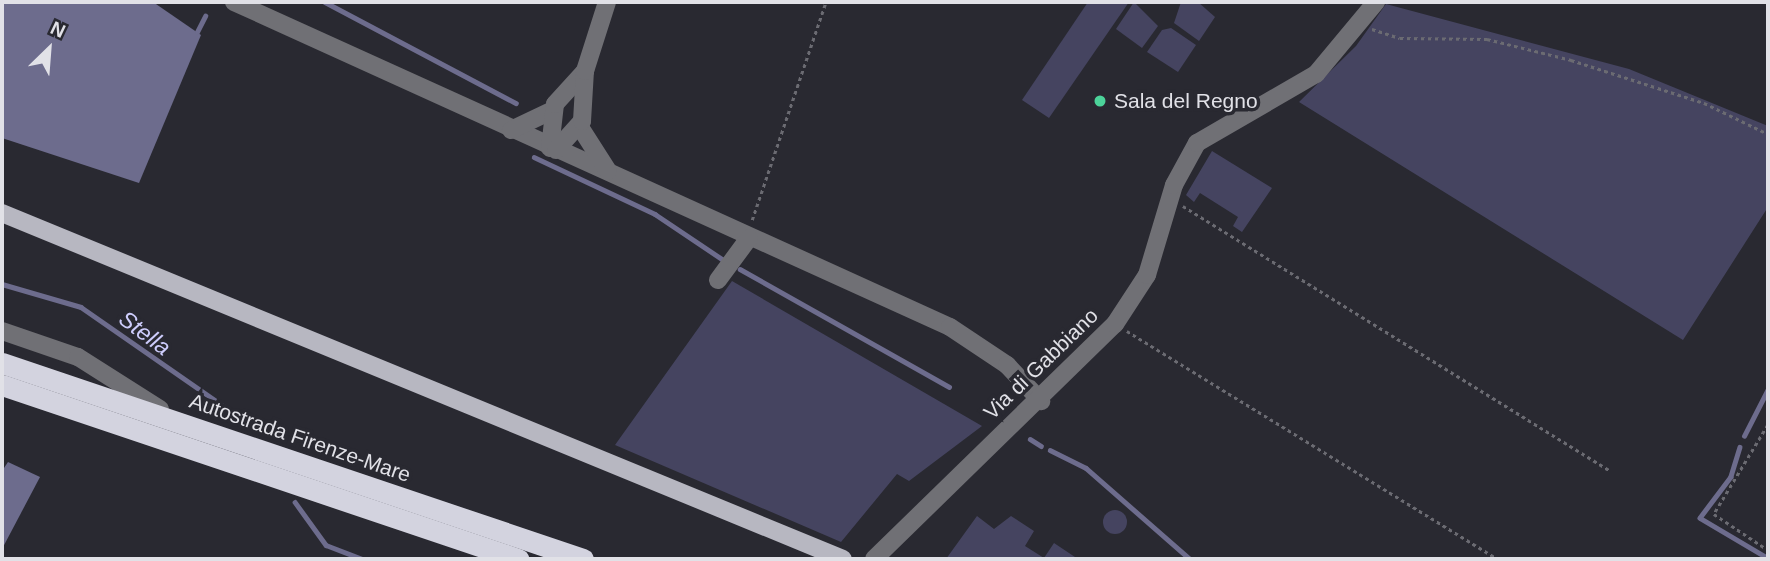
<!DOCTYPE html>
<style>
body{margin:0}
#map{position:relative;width:1770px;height:561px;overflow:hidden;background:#292931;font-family:Arial,sans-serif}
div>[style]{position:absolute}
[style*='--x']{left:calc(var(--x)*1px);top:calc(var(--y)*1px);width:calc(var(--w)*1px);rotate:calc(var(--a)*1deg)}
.green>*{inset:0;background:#454460}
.round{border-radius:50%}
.water>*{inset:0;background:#6d6c8d}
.stream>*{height:4.5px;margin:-2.25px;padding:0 2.25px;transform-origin:2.25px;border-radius:2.25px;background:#6d6c8d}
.path>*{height:2.5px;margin-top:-1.25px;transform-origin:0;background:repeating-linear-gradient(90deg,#6b6b72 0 3.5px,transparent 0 7px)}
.minor>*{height:18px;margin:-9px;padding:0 9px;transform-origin:9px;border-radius:9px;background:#707075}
.major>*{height:18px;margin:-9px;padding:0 9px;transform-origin:9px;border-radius:9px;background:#b7b7c1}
.highway>*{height:21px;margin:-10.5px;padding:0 10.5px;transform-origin:10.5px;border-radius:10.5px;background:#d3d3df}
.dots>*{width:19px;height:19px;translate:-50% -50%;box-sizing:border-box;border:4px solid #292931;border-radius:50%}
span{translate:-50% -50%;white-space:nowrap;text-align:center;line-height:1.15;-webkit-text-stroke:7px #292931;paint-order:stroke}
.poi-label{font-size:21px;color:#e1e1e7}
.left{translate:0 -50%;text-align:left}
.street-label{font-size:21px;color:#e1e1e7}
.water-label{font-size:23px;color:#cecdfc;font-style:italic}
.frame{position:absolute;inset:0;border:4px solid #e1e1e7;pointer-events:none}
.north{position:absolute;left:14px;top:14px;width:70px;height:70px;-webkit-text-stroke:5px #292931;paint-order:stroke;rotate:25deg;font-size:19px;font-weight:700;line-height:28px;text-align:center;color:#e1e1e7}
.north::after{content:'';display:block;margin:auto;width:24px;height:32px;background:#e1e1e7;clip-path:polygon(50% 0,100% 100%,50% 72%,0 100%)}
</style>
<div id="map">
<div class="green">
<i style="clip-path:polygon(1088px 2px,1129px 2px,1049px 118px,1022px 100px)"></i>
<i style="clip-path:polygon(1134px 2px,1158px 26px,1142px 48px,1116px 29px)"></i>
<i style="clip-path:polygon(1181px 2px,1198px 2px,1215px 17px,1199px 41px,1174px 23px)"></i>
<i style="clip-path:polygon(1386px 4px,1629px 69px,1768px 126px,1768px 207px,1683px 340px,1299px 102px,1356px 46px)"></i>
<i style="clip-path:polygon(1171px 28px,1196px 45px,1178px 72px,1147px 52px,1162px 30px)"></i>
<i style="clip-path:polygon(1212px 151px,1272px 188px,1242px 232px,1233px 226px,1238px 217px,1200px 193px,1194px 202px,1186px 195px)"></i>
<i style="clip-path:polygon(732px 281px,982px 426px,909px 481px,897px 474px,841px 542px,615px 445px)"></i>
<i class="round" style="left:1103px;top:510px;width:24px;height:24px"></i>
<i style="clip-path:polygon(977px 516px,994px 529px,1011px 516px,1034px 531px,1025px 546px,1044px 558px,1054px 543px,1078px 559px,946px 559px)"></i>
</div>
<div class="water">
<i style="clip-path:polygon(2px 2px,153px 2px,201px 35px,139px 183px,2px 138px)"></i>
<i style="clip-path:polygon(8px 462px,40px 477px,2px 549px,2px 471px)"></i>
</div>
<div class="stream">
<i style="--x:325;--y:2;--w:216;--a:27.9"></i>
<i style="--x:197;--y:32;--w:18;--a:-63"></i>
<i style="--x:534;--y:157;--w:134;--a:25.2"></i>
<i style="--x:655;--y:214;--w:81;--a:33.9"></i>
<i style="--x:740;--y:269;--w:240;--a:29.4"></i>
<i style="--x:2;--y:284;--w:82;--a:16.2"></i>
<i style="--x:81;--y:307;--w:216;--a:34.8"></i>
<i style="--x:1744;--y:436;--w:53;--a:-62.9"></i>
<i style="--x:1030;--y:439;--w:13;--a:32"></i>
<i style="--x:1740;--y:447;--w:31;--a:107"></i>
<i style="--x:1731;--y:477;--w:51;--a:127.1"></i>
<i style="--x:1700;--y:518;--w:79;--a:30.5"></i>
<i style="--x:1050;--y:450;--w:40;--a:26.6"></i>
<i style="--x:1086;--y:468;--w:138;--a:41.2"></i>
<i style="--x:295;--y:502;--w:53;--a:54.2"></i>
<i style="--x:326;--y:545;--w:40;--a:21"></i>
</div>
<div class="path">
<i style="--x:1372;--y:29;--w:29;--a:18"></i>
<i style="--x:1400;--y:38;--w:87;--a:0.7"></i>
<i style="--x:1487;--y:39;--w:87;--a:14"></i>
<i style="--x:1571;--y:60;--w:140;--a:17.9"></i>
<i style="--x:1704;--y:103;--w:71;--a:25.8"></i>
<i style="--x:1183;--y:206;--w:501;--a:31.79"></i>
<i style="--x:752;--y:220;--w:230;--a:-71.3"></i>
<i style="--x:1127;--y:331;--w:435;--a:31.6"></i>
<i style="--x:1768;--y:425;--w:104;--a:121.2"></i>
<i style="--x:1714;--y:514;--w:65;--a:33.7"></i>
</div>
<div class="minor">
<i style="--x:234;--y:2;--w:786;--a:24.41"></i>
<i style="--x:950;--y:327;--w:69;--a:33.7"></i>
<i style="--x:1007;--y:365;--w:50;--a:46.6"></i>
<i style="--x:580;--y:127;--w:52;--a:57.5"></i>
<i style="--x:511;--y:130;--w:47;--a:-25.5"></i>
<i style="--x:550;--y:148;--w:44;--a:-83.5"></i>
<i style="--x:555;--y:104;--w:45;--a:-47.7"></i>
<i style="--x:556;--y:150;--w:39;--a:-48"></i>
<i style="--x:582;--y:121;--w:50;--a:-86.6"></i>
<i style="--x:585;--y:71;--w:72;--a:-72.3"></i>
<i style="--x:718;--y:280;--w:52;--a:-53.6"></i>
<i style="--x:2;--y:331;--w:80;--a:18.9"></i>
<i style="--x:78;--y:357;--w:97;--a:32.4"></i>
<i style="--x:874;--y:559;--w:337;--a:-44.3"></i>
<i style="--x:1115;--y:324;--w:59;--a:-56.9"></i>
<i style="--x:1147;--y:275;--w:94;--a:-73.3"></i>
<i style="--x:1174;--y:185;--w:48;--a:-61.3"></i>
<i style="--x:1197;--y:143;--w:138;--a:-30.1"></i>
<i style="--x:1316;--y:74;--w:94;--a:-50.2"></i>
</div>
<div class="major">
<i style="--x:2;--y:213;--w:909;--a:22.36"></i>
</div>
<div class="highway">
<i style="--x:2;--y:363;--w:613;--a:18.64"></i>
<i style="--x:2;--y:385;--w:545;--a:18.63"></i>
</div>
<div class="dots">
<i style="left:1100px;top:101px;background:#4cd39a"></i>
</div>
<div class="poi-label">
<span class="left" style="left:1114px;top:101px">Sala del Regno</span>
</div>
<div class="street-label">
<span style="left:1041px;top:364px;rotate:-44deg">Via di Gabbiano</span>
<span style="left:300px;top:438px;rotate:19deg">Autostrada Firenze-Mare</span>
</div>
<div class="water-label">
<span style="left:145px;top:333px;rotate:37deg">Stella</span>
</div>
<div class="frame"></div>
<div class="north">N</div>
</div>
